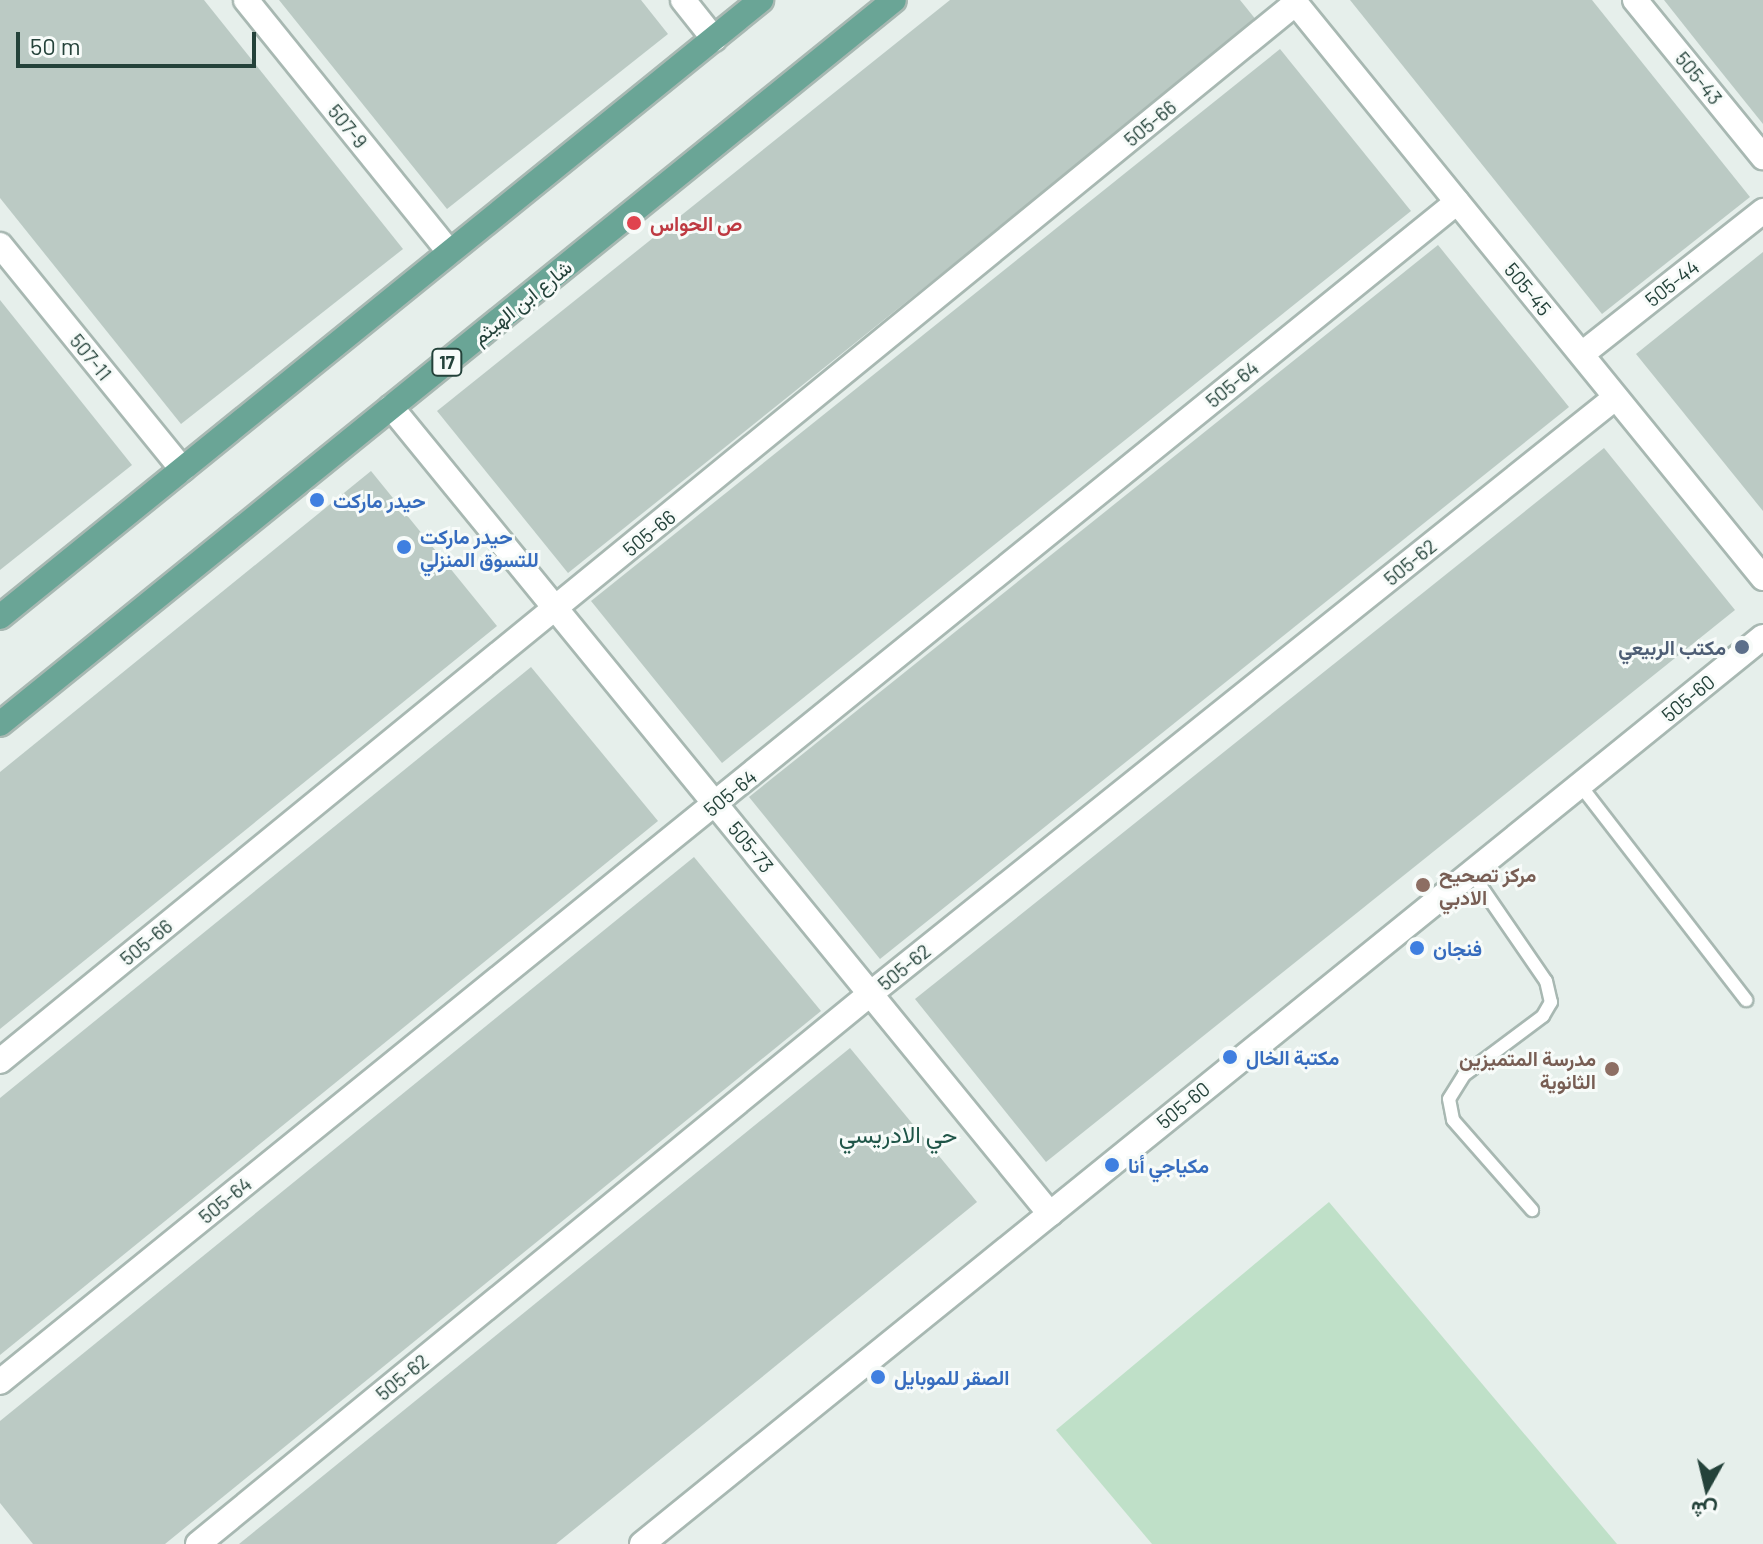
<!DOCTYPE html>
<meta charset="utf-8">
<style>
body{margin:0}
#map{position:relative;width:1763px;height:1544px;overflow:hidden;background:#e6efeb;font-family:Barlow,Vazirmatn,sans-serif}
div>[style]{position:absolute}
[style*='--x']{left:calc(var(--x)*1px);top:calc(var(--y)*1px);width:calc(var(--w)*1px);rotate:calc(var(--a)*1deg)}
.green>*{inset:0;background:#bfe0c8}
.building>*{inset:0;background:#bbcac4}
.roads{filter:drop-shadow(2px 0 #a8b8b2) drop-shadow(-2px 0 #a8b8b2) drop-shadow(0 2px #a8b8b2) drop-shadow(0 -2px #a8b8b2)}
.lane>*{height:12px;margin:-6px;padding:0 6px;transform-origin:6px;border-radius:6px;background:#fff}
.street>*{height:24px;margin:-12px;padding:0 12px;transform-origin:12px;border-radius:12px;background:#fff}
.primary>*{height:24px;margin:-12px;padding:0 12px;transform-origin:12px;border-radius:12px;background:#6aa596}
.dots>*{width:22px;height:22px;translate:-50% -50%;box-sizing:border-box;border:4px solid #f7fbf9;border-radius:50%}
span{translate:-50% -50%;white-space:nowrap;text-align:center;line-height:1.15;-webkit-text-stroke:6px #f7fbf9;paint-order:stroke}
.shield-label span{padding:2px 6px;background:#f7fbf9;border:2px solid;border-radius:6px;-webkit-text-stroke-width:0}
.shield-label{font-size:18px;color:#24423a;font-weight:700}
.street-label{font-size:20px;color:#24423a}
.health-label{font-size:20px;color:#be3a42;font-weight:700}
.left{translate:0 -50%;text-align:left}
.shop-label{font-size:20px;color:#366cbe;font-weight:700}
.service-label{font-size:20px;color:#4e5e75;font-weight:700}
.right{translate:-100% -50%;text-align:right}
.education-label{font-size:20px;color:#785e54;font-weight:700}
.quarter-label{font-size:24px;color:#1f5548}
.north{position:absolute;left:1667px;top:1448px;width:80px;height:80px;-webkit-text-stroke:6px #f7fbf9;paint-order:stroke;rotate:188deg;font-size:22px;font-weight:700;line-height:32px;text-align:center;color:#24423a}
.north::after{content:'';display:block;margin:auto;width:28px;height:36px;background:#24423a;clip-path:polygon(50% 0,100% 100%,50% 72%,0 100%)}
.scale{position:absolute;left:16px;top:32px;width:240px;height:36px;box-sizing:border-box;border:4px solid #24423a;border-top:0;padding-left:10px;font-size:24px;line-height:28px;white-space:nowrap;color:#24423a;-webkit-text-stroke:6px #f7fbf9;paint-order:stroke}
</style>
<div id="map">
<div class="green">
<i style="clip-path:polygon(1329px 1202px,1617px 1544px,1152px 1544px,1056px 1430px)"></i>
</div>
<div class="building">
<i style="clip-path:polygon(0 0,204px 0,403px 249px,181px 424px,0 198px)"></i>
<i style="clip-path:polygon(279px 0,641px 0,668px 34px,447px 209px)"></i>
<i style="clip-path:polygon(950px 0,1240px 0,1257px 21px,568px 573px,437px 411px)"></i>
<i style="clip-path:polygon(1350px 0,1592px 0,1750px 197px,1602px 314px)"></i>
<i style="clip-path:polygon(1664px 0,1763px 0,1763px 124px,1702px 48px)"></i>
<i style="clip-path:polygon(1280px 49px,1411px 211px,722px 763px,591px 601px)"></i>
<i style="clip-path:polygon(1438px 245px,1569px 407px,880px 959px,749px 797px)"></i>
<i style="clip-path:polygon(1763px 252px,1763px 511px,1636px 354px)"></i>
<i style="clip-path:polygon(0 300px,132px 465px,0 570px)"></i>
<i style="clip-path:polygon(1604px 448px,1735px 610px,1046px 1162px,915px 999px)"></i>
<i style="clip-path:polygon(371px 471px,497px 626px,0 1029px,0 772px)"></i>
<i style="clip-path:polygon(531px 667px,658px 821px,0 1355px,0 1098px)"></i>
<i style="clip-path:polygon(694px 857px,821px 1011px,165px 1544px,33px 1544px,0 1503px,0 1421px)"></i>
<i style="clip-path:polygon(850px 1048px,977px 1202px,751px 1386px,556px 1544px,239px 1544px)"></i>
</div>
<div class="roads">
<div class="lane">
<i style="--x:1580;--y:785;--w:272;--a:52.3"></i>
<i style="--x:1471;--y:872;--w:132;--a:55.5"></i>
<i style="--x:1546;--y:981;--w:22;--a:77"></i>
<i style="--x:1551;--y:1002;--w:16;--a:120"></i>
<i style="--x:1543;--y:1016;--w:99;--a:143.2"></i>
<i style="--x:1464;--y:1075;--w:28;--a:122"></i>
<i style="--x:1449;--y:1099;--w:21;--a:79"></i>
<i style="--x:1453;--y:1120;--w:120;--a:48.7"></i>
</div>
<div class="street">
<i style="--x:246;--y:0;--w:324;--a:51.1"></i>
<i style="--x:683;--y:0;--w:50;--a:51.5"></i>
<i style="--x:1293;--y:0;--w:745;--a:50.88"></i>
<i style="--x:1635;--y:0;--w:203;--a:50.8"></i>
<i style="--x:0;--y:245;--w:289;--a:50.9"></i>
<i style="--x:1582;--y:354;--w:231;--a:-38.3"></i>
<i style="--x:391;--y:407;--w:1042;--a:50.76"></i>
<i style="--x:0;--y:1061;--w:1673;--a:-39.23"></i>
<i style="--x:0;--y:1382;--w:1875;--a:-39"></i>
<i style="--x:198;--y:1544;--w:868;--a:-39.3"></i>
<i style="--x:870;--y:994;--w:955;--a:-38.67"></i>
<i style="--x:642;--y:1544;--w:1442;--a:-38.98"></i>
</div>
<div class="primary">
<i style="--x:0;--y:617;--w:980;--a:-39.03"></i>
<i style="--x:0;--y:724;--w:1150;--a:-39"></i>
</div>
</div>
<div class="dots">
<i style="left:634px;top:223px;background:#e0444e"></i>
<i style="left:317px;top:500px;background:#3f7fe0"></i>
<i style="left:404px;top:547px;background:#3f7fe0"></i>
<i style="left:1742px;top:647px;background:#5c6f8a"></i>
<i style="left:1423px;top:885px;background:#8d6e63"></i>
<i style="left:1417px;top:948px;background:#3f7fe0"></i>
<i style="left:1230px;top:1057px;background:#3f7fe0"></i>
<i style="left:1612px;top:1069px;background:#8d6e63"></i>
<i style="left:1112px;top:1165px;background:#3f7fe0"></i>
<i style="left:878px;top:1377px;background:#3f7fe0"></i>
</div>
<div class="shield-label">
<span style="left:447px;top:362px">17</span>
</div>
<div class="street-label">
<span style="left:1699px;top:78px;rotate:51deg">505-43</span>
<span style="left:1150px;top:123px;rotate:-39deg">505-66</span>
<span style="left:348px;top:126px;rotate:51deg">507-9</span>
<span style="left:1672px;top:283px;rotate:-38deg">505-44</span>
<span style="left:1528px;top:289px;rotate:51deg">505-45</span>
<span style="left:522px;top:302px;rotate:-39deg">شارع ابن الهيثم</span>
<span style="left:91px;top:357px;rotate:51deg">507-11</span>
<span style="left:1232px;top:384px;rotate:-39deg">505-64</span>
<span style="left:649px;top:533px;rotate:-39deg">505-66</span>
<span style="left:1410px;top:562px;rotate:-39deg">505-62</span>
<span style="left:1688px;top:698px;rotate:-39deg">505-60</span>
<span style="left:730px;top:793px;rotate:-39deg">505-64</span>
<span style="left:751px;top:847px;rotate:51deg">505-73</span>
<span style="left:146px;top:942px;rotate:-39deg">505-66</span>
<span style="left:904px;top:967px;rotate:-39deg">505-62</span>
<span style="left:1183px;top:1105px;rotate:-39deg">505-60</span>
<span style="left:225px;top:1200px;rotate:-39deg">505-64</span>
<span style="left:402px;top:1377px;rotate:-39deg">505-62</span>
</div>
<div class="health-label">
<span class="left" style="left:650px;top:223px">ص الحواس</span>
</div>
<div class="shop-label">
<span class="left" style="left:333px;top:500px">حيدر ماركت</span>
<span class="left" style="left:420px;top:548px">حيدر ماركت<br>للتسوق المنزلي</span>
<span class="left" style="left:1433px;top:948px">فنجان</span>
<span class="left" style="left:1246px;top:1057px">مكتبة الخال</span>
<span class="left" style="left:1128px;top:1165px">مكياجي أنا</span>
<span class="left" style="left:894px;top:1377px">الصقر للموبايل</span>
</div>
<div class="service-label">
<span class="right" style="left:1726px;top:647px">مكتب الربيعي</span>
</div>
<div class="education-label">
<span class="left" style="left:1439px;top:886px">مركز تصحيح<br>الادبي</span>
<span class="right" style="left:1596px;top:1070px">مدرسة المتميزين<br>الثانوية</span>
</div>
<div class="quarter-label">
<span style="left:898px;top:1134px">حي الادريسي</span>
</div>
<div class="north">ش</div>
<div class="scale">50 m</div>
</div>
